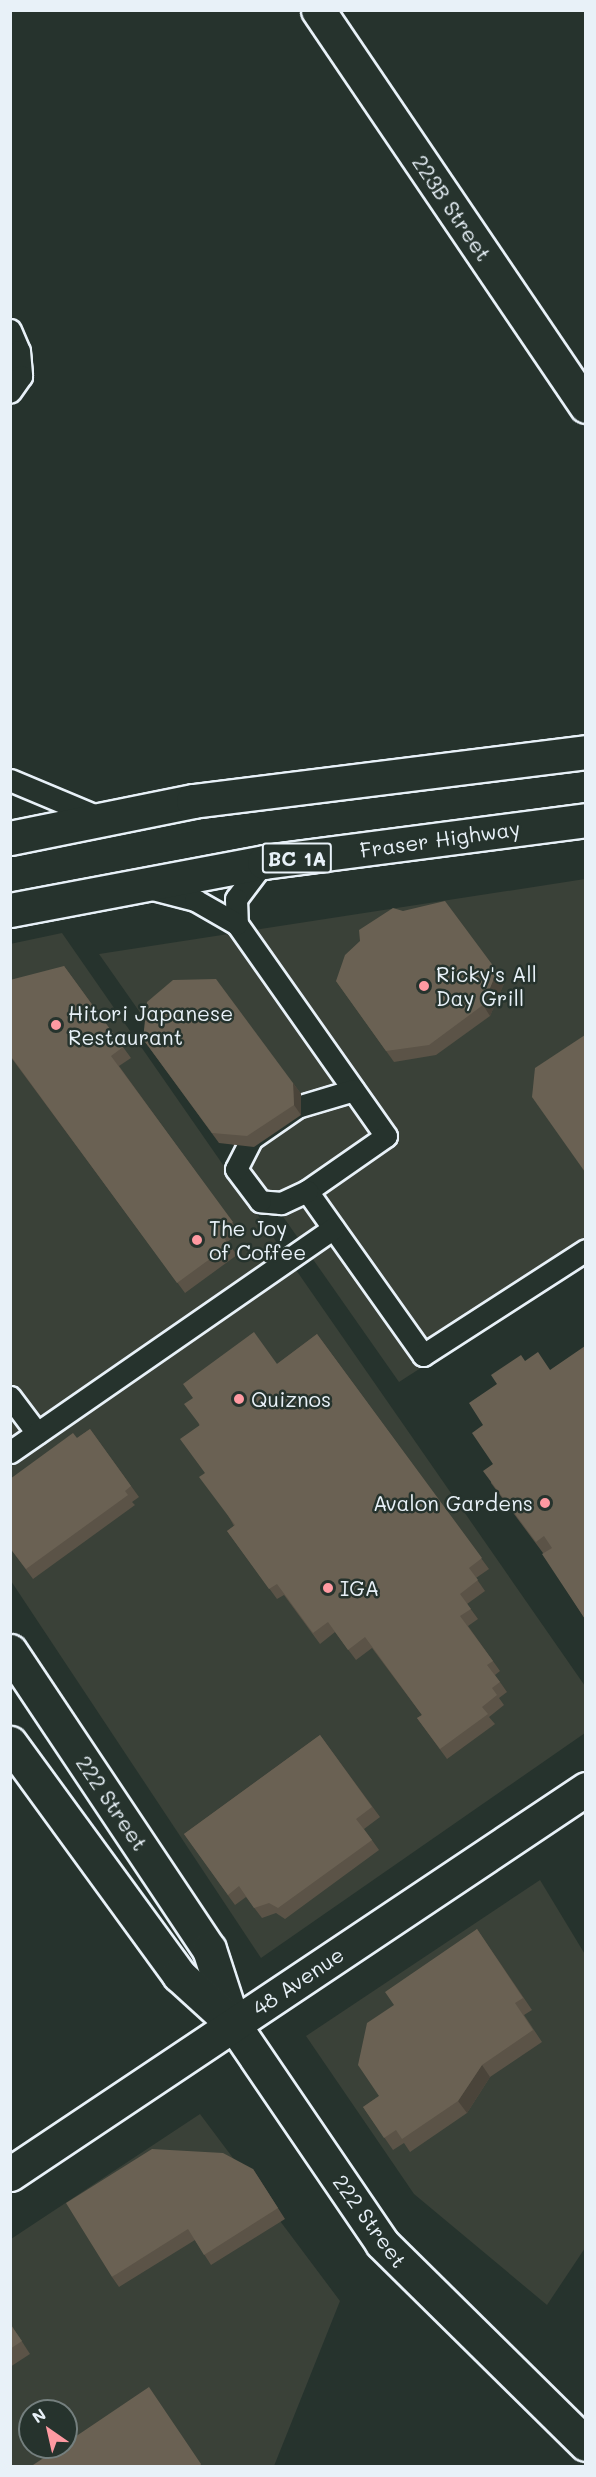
<!DOCTYPE html>
<style>
body{margin:0}
#map{position:relative;width:596px;height:2477px;overflow:hidden;background:#26332d;font-family:Mali,sans-serif}
div>[style]{position:absolute}
[style*='--x']{left:calc(var(--x)*1px);top:calc(var(--y)*1px);width:calc(var(--w)*1px);rotate:calc(var(--a)*1deg)}
.built>*{inset:0;background:#3a4138}
.roads{filter:drop-shadow(2px 0 #e8f1f8) drop-shadow(-2px 0 #e8f1f8) drop-shadow(0 2px #e8f1f8) drop-shadow(0 -2px #e8f1f8)}
.service>*{height:21px;margin:-10.5px;padding:0 10.5px;transform-origin:10.5px;border-radius:10.5px;background:#26332d}
.minor>*{height:33px;margin:-16.5px;padding:0 16.5px;transform-origin:16.5px;border-radius:16.5px;background:#26332d}
.tertiary>*{height:33px;margin:-16.5px;padding:0 16.5px;transform-origin:16.5px;border-radius:16.5px;background:#26332d}
.secondary>*{height:33px;margin:-16.5px;padding:0 16.5px;transform-origin:16.5px;border-radius:16.5px;background:#26332d}
.primary>*{height:33px;margin:-16.5px;padding:0 16.5px;transform-origin:16.5px;border-radius:16.5px;background:#26332d}
.wall>*{inset:0;background:#5b5347}
.shaded-wall>*{inset:0;background:#4a443a}
.building>*{inset:0;background:#6a6153}
.dots>*{width:16px;height:16px;translate:-50% -50%;box-sizing:border-box;border:3px solid #26332d;border-radius:50%}
span{translate:-50% -50%;white-space:nowrap;text-align:center;line-height:1.15;-webkit-text-stroke:5px #26332d;paint-order:stroke}
.shield-label span{padding:2px 4px;background:#26332d;border:2px solid;border-radius:4px;-webkit-text-stroke-width:0}
.shield-label{font-size:20px;color:#e8f1f8;font-weight:700}
.street-label{font-size:21px;color:#e8f1f8}
.poi-label{font-size:21px;color:#e8f1f8}
.left{translate:0 -50%;text-align:left}
.right{translate:-100% -50%;text-align:right}
.frame{position:absolute;inset:0;border:12px solid #e8f1f8;pointer-events:none}
.north{position:absolute;left:18px;top:2399px;width:60px;height:60px;box-sizing:border-box;background:#26332d;border:2px solid #747f7e;border-radius:50%;rotate:326deg;font-size:16px;font-weight:700;line-height:24px;text-align:center;color:#e8f1f8}
.north::after{content:'';display:block;margin:auto;width:21px;height:27px;background:#ff9aa2;clip-path:polygon(50% 0,100% 100%,50% 72%,0 100%)}
</style>
<div id="map">
<div class="built">
<i style="clip-path:polygon(585px 879px,585px 1262px,399px 1382px,99px 954px)"></i>
<i style="clip-path:polygon(62px 933px,585px 1686px,585px 1733px,261px 1958px,11px 1581px,10px 944px)"></i>
<i style="clip-path:polygon(540px 1880px,586px 1956px,585px 2248px,547px 2305px,414px 2194px,306px 2036px)"></i>
<i style="clip-path:polygon(evenodd,200px 2114px,340px 2301px,274px 2466px,11px 2466px,11px 2239px,200px 2114px,30px 2411px,66px 2411px,66px 2447px,30px 2447px,30px 2411px)"></i>
</div>
<div class="roads">
<div class="service">
<i style="--x:10;--y:330;--w:23;--a:67"></i>
<i style="--x:19;--y:351;--w:25;--a:85"></i>
<i style="--x:21;--y:376;--w:19;--a:125"></i>
<i style="--x:10;--y:780;--w:99;--a:22.7"></i>
<i style="--x:264;--y:862;--w:46;--a:127.1"></i>
<i style="--x:236;--y:899;--w:25;--a:88"></i>
<i style="--x:237;--y:924;--w:259;--a:54.9"></i>
<i style="--x:386;--y:1136;--w:96;--a:145.2"></i>
<i style="--x:307;--y:1191;--w:201;--a:54.7"></i>
<i style="--x:423;--y:1355;--w:194;--a:-32.8"></i>
<i style="--x:149;--y:888;--w:48;--a:14.6"></i>
<i style="--x:195;--y:900;--w:48;--a:29.7"></i>
<i style="--x:307;--y:1191;--w:29;--a:155"></i>
<i style="--x:281;--y:1203;--w:21;--a:-175"></i>
<i style="--x:260;--y:1201;--w:40;--a:-127"></i>
<i style="--x:236;--y:1169;--w:34;--a:-63"></i>
<i style="--x:251;--y:1139;--w:56;--a:-34.8"></i>
<i style="--x:297;--y:1107;--w:59;--a:-16.6"></i>
<i style="--x:10;--y:1397;--w:45;--a:53.1"></i>
<i style="--x:10;--y:1452;--w:393;--a:-34.7"></i>
</div>
<div class="minor">
<i style="--x:318;--y:10;--w:478;--a:55.9"></i>
</div>
<div class="tertiary">
<i style="--x:10;--y:1651;--w:358;--a:56.3"></i>
<i style="--x:209;--y:1949;--w:78;--a:72"></i>
<i style="--x:10;--y:1743;--w:287;--a:53.9"></i>
<i style="--x:179;--y:1975;--w:74;--a:42.3"></i>
<i style="--x:234;--y:2025;--w:263;--a:55.8"></i>
<i style="--x:382;--y:2243;--w:286;--a:44.6"></i>
</div>
<div class="secondary">
<i style="--x:10;--y:2174;--w:693;--a:-33.76"></i>
</div>
<div class="primary">
<i style="--x:10;--y:838;--w:187;--a:-11.4"></i>
<i style="--x:193;--y:801;--w:396;--a:-7.1"></i>
<i style="--x:10;--y:910;--w:258;--a:-10.7"></i>
<i style="--x:264;--y:862;--w:325;--a:-7.4"></i>
</div>
</div>
<div class="wall">
<i style="clip-path:polygon(64px 966px,131px 1058px,119px 1066px,240px 1233px,227px 1242px,237px 1255px,185px 1293px,10px 1056px)"></i>
<i style="clip-path:polygon(336px 981px,505px 981px,490px 1016px,436px 1055px,394px 1062px)"></i>
<i style="clip-path:polygon(143px 1039px,293px 1083px,301px 1094px,301px 1115px,254px 1147px,219px 1143px)"></i>
<i style="clip-path:polygon(317px 1334px,489px 1569px,476px 1578px,485px 1591px,467px 1604px,478px 1619px,468px 1626px,500px 1671px,495px 1675px,507px 1692px,499px 1698px,504px 1705px,489px 1717px,495px 1724px,447px 1759px,417px 1718px,422px 1715px,372px 1648px,356px 1660px,335px 1632px,320px 1644px,284px 1595px,277px 1599px,227px 1531px,234px 1526px,205px 1474px,199px 1425px,193px 1398px,277px 1364px)"></i>
<i style="clip-path:polygon(525px 1361px,550px 1370px,585px 1619px,543px 1553px,491px 1483px,493px 1464px,483px 1425px,497px 1384px)"></i>
<i style="clip-path:polygon(90px 1429px,139px 1497px,132px 1502px,135px 1505px,33px 1579px,10px 1548px,77px 1438px)"></i>
<i style="clip-path:polygon(320px 1735px,380px 1817px,364px 1829px,379px 1850px,285px 1919px,276px 1913px,262px 1918px,246px 1897px,235px 1905px,184px 1834px)"></i>
<i style="clip-path:polygon(477px 1929px,532px 2010px,524px 2015px,542px 2042px,490px 2077px,467px 2113px,410px 2152px,404px 2143px,393px 2150px,363px 2107px,379px 2096px,394px 2005px)"></i>
<i style="clip-path:polygon(253px 2169px,285px 2219px,211px 2265px,195px 2240px,119px 2287px,112px 2277px)"></i>
<i style="clip-path:polygon(10px 2323px,30px 2354px,10px 2367px)"></i>
</div>
<div class="shaded-wall">
<i style="clip-path:polygon(497px 971px,505px 981px,490px 1016px,483px 1005px)"></i>
<i style="clip-path:polygon(293px 1083px,301px 1094px,301px 1115px,294px 1105px)"></i>
<i style="clip-path:polygon(482px 2065px,490px 2077px,467px 2113px,458px 2101px)"></i>
</div>
<div class="building">
<i style="clip-path:polygon(445px 901px,497px 971px,483px 1005px,429px 1045px,386px 1051px,336px 981px,345px 955px,360px 941px,359px 930px,393px 908px,403px 911px)"></i>
<i style="clip-path:polygon(64px 966px,123px 1047px,111px 1056px,233px 1222px,220px 1232px,229px 1245px,177px 1283px,10px 1055px,10px 980px)"></i>
<i style="clip-path:polygon(216px 979px,293px 1083px,294px 1105px,247px 1136px,212px 1133px,143px 1039px,147px 1002px,173px 980px)"></i>
<i style="clip-path:polygon(585px 1035px,585px 1172px,532px 1097px,535px 1068px)"></i>
<i style="clip-path:polygon(254px 1332px,277px 1364px,317px 1334px,482px 1558px,469px 1568px,478px 1580px,460px 1594px,471px 1609px,460px 1616px,493px 1661px,487px 1665px,500px 1682px,492px 1688px,497px 1695px,482px 1707px,488px 1714px,440px 1749px,417px 1718px,422px 1715px,365px 1637px,348px 1650px,328px 1622px,313px 1633px,277px 1584px,269px 1589px,227px 1531px,235px 1525px,199px 1477px,205px 1473px,180px 1439px,200px 1425px,184px 1404px,193px 1398px,183px 1384px)"></i>
<i style="clip-path:polygon(585px 1346px,585px 1619px,542px 1554px,552px 1548px,544px 1536px,536px 1542px,483px 1471px,493px 1464px,472px 1433px,483px 1425px,469px 1403px,497px 1384px,491px 1375px,521px 1355px,525px 1361px,538px 1352px,550px 1370px)"></i>
<i style="clip-path:polygon(90px 1429px,131px 1486px,125px 1491px,128px 1495px,26px 1569px,10px 1548px,10px 1479px,73px 1433px,77px 1438px)"></i>
<i style="clip-path:polygon(320px 1735px,372px 1807px,356px 1819px,372px 1840px,278px 1908px,269px 1903px,254px 1908px,239px 1886px,228px 1895px,184px 1834px)"></i>
<i style="clip-path:polygon(477px 1929px,523px 1998px,515px 2003px,533px 2030px,482px 2065px,458px 2101px,402px 2139px,396px 2130px,384px 2138px,363px 2107px,379px 2096px,358px 2065px,367px 2023px,394px 2005px,385px 1992px)"></i>
<i style="clip-path:polygon(152px 2149px,223px 2153px,253px 2169px,278px 2208px,204px 2255px,188px 2229px,112px 2277px,66px 2203px)"></i>
<i style="clip-path:polygon(10px 2324px,22px 2341px,10px 2349px)"></i>
<i style="clip-path:polygon(149px 2387px,201px 2464px,200px 2466px,34px 2466px,33px 2465px,60px 2447px,66px 2447px,66px 2443px)"></i>
</div>
<div class="dots">
<i style="left:424px;top:986px;background:#ff9aa2"></i>
<i style="left:56px;top:1025px;background:#ff9aa2"></i>
<i style="left:197px;top:1240px;background:#ff9aa2"></i>
<i style="left:239px;top:1399px;background:#ff9aa2"></i>
<i style="left:545px;top:1503px;background:#ff9aa2"></i>
<i style="left:328px;top:1588px;background:#ff9aa2"></i>
</div>
<div class="shield-label">
<span style="left:297px;top:858px">BC 1A</span>
</div>
<div class="street-label">
<span style="left:452px;top:208px;rotate:56deg">223B Street</span>
<span style="left:440px;top:839px;rotate:-8deg">Fraser Highway</span>
<span style="left:112px;top:1803px;rotate:56deg">222 Street</span>
<span style="left:298px;top:1981px;rotate:-34deg">48 Avenue</span>
<span style="left:370px;top:2221px;rotate:54deg">222 Street</span>
</div>
<div class="poi-label">
<span class="left" style="left:436px;top:986px">Ricky's All<br>Day Grill</span>
<span class="left" style="left:68px;top:1025px">Hitori Japanese<br>Restaurant</span>
<span class="left" style="left:209px;top:1240px">The Joy<br>of Coffee</span>
<span class="left" style="left:251px;top:1399px">Quiznos</span>
<span class="right" style="left:533px;top:1503px">Avalon Gardens</span>
<span class="left" style="left:340px;top:1588px">IGA</span>
</div>
<div class="frame"></div>
<div class="north">N</div>
</div>
